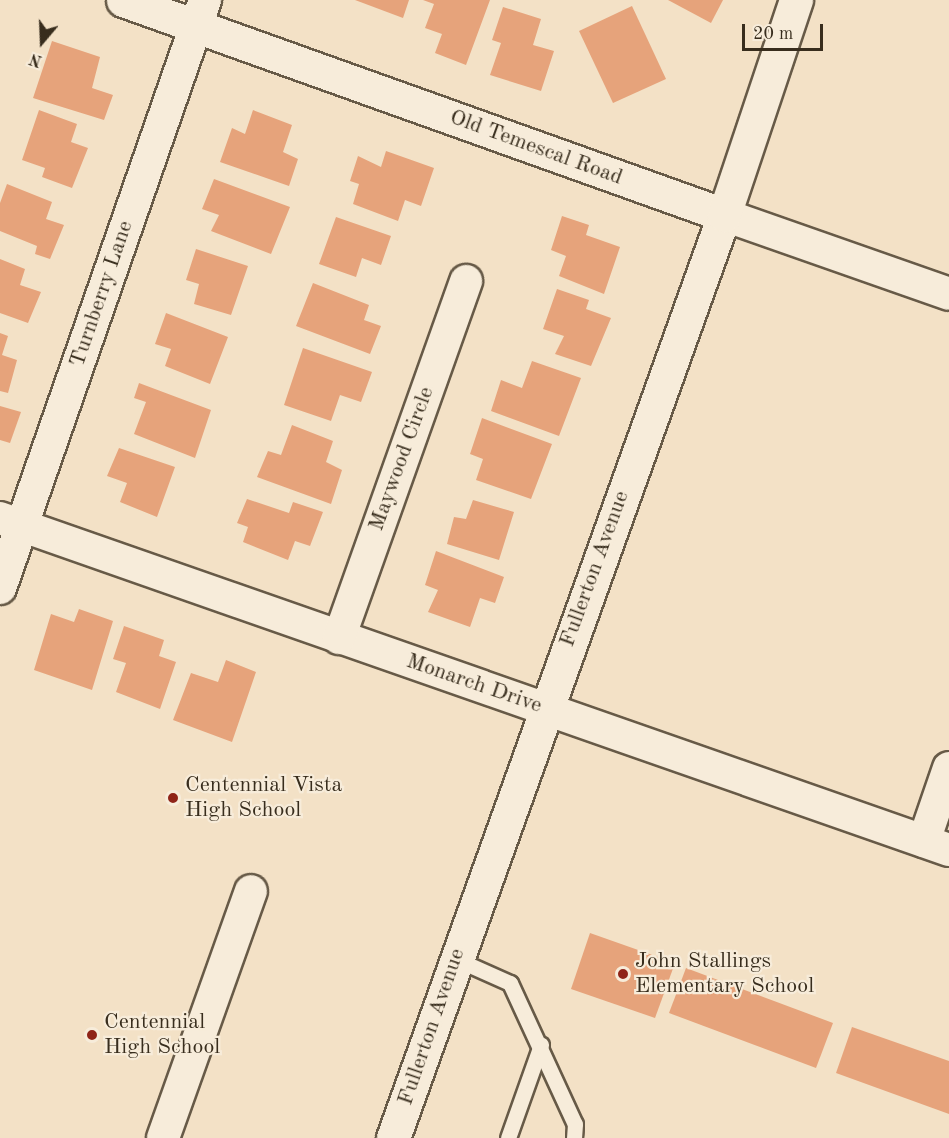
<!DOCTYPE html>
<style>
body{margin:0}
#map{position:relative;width:949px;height:1138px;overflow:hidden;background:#f3e1c6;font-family:"Old Standard TT",serif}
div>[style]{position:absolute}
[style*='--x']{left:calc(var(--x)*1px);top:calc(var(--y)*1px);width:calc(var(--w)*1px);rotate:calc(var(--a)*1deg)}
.building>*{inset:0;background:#e6a37b}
.roads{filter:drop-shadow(2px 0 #675a47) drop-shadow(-2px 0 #675a47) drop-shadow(0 2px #675a47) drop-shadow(0 -2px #675a47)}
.service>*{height:15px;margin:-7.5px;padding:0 7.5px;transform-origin:7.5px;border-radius:7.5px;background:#f7ecda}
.minor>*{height:32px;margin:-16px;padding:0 16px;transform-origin:16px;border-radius:16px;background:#f7ecda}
.tertiary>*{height:33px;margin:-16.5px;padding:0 16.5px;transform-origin:16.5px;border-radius:16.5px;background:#f7ecda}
.secondary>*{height:33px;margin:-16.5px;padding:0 16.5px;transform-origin:16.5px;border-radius:16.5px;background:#f7ecda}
.dots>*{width:16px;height:16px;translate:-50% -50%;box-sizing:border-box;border:3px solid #f7ecda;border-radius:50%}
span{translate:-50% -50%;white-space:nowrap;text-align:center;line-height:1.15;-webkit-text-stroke:4.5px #f7ecda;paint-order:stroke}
.street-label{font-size:22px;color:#382d1d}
.poi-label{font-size:22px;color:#382d1d}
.left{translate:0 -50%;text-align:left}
.north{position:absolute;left:12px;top:12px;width:60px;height:60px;-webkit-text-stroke:4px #f7ecda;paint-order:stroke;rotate:199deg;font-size:16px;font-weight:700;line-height:24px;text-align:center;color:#382d1d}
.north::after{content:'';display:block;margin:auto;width:21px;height:27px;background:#382d1d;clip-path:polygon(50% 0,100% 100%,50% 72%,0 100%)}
.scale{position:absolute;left:742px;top:24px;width:81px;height:27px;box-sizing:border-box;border:3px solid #382d1d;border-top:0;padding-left:8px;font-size:18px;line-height:21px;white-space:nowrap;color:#382d1d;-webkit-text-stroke:4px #f7ecda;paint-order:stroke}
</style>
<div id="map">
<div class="building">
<i style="clip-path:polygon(355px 0,409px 0,403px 18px)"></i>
<i style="clip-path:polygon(423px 0,490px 0,466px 65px,435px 53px,442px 34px,425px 28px,434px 4px)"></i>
<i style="clip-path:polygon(668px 0,723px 0,711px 23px)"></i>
<i style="clip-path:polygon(632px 6px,666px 79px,613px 103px,579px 31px)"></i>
<i style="clip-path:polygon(503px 7px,541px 19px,533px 45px,554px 51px,541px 91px,490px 75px,501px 43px,492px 40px)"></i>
<i style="clip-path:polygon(52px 41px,100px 57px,92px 88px,113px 95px,104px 120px,33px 98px)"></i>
<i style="clip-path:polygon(39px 110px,77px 124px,71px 142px,88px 148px,72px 188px,42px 177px,45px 168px,22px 160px)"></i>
<i style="clip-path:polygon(253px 110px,292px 125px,283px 152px,298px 159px,289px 186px,220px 162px,232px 128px,245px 134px)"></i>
<i style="clip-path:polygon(386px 151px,434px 168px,421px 206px,405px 200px,398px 221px,353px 204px,359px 184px,350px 181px,358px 156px,381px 167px)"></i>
<i style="clip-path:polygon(214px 179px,290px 207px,271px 254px,211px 231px,219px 215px,202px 209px)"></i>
<i style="clip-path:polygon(7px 184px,52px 202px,46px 219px,64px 225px,50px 259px,35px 254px,37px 246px,0 231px,0 203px)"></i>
<i style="clip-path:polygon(562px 216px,589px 225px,586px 235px,620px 247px,604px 294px,559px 276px,566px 256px,551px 250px)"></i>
<i style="clip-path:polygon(336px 217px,391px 236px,381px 265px,362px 258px,356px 277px,319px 264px)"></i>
<i style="clip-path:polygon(196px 249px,248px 266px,231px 315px,194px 304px,199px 284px,186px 280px)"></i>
<i style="clip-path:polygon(0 259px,25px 269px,20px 285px,41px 292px,28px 323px,0 313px)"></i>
<i style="clip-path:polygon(313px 283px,369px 305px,364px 320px,381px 326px,370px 354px,296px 326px)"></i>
<i style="clip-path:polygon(557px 289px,589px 300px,586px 309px,611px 318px,591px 366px,555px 354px,564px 336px,543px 329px)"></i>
<i style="clip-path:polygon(166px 313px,228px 337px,210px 384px,165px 366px,171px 349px,155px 344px)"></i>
<i style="clip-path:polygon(0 333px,8px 336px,2px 355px,17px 360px,8px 393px,0 391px)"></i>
<i style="clip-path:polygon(303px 348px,372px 372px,361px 402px,340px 395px,331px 421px,284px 405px)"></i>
<i style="clip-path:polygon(532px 361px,581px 378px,559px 436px,491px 411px,501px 380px,522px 388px)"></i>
<i style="clip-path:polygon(139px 383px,211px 410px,195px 458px,134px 434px,146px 402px,134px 398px)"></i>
<i style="clip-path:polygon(0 406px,21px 412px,10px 443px,0 440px)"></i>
<i style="clip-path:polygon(482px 418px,552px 444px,531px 499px,476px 480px,483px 459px,470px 454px)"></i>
<i style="clip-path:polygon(292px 425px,333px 441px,326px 462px,342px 470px,331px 504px,257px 477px,268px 451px,281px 455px)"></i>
<i style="clip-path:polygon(119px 448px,175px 467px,157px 517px,120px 502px,127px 483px,107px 476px)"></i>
<i style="clip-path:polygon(247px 499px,289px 513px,293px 502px,323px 512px,310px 546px,295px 541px,288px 560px,243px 542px,248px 527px,237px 523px)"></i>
<i style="clip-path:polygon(473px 500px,514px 512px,499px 560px,447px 544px,454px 517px,466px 519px)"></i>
<i style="clip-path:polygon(436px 551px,504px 577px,495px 603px,480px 598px,470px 627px,428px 612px,438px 590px,425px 585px)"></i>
<i style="clip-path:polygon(79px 609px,113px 621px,92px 690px,34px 670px,51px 614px,74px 622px)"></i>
<i style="clip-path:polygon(124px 626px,164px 640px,159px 656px,176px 662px,160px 709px,116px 692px,126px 663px,113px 659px)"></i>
<i style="clip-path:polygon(226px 660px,256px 672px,232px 742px,173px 720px,191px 673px,218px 682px)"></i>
<i style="clip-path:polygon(590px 933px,675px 963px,655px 1018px,571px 989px)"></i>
<i style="clip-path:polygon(686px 968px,833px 1023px,816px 1068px,669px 1013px)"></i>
<i style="clip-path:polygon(852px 1027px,949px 1061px,949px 1114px,836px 1073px)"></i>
</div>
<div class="roads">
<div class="service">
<i style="--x:456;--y:959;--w:59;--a:24"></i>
<i style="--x:510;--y:983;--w:155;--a:65.3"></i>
<i style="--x:575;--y:1124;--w:14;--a:94"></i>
<i style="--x:508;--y:1138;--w:99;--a:-70.5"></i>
</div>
<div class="minor">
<i style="--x:724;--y:215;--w:238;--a:19.3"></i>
<i style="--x:0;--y:518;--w:1005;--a:19.28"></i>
<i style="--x:0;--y:588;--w:623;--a:-70.78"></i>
<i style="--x:339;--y:638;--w:379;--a:-70.4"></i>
<i style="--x:924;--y:841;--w:77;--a:-71.1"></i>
<i style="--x:163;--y:1138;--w:262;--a:-70.4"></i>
</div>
<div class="tertiary">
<i style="--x:123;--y:0;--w:638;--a:19.68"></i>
</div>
<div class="secondary">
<i style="--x:393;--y:1138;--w:981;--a:-70.27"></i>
<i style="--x:724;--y:215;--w:227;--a:-71.5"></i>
</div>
</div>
<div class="dots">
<i style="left:173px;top:798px;background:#8f2418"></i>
<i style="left:623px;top:974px;background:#8f2418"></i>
<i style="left:92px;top:1035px;background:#8f2418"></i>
</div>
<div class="street-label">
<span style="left:536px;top:148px;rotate:20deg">Old Temescal Road</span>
<span style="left:102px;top:294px;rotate:-71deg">Turnberry Lane</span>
<span style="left:402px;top:459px;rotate:-70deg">Maywood Circle</span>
<span style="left:595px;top:569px;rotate:-70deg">Fullerton Avenue</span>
<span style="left:474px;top:684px;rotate:19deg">Monarch Drive</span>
<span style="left:432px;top:1027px;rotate:-71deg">Fullerton Avenue</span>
</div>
<div class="poi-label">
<span class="left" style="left:185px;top:798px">Centennial Vista<br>High School</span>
<span class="left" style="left:635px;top:974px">John Stallings<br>Elementary School</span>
<span class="left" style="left:104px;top:1035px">Centennial<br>High School</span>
</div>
<div class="north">N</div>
<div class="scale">20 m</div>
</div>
